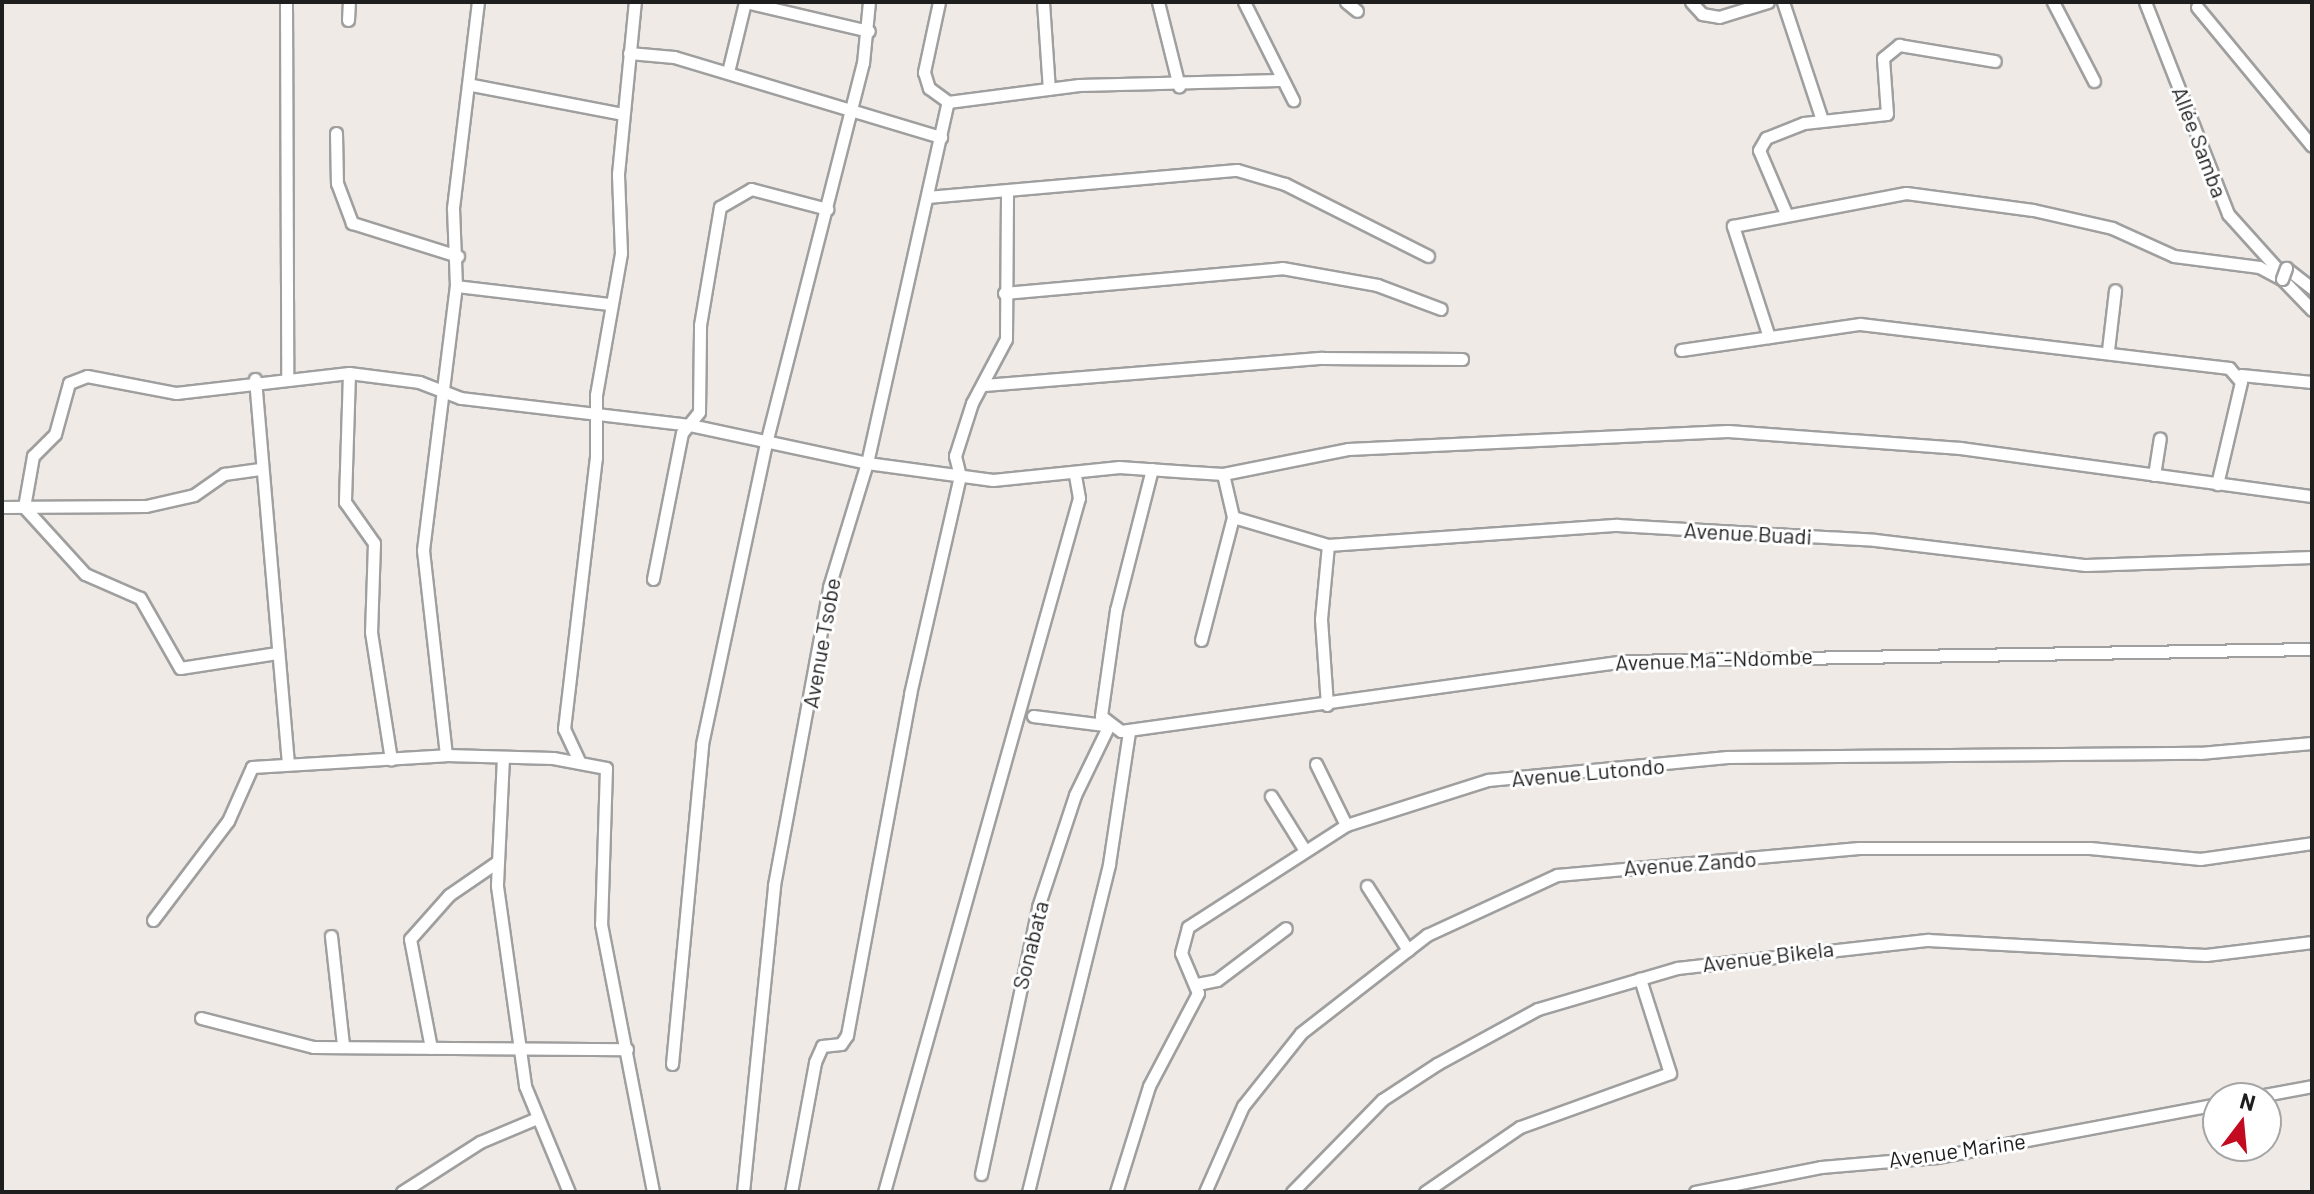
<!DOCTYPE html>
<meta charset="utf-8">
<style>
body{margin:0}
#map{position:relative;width:2314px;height:1194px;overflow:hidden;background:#efeae5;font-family:Barlow,sans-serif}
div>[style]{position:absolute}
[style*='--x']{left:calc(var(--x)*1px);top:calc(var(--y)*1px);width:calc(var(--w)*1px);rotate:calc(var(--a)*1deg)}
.roads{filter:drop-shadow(2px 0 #9f9f9f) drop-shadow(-2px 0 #9f9f9f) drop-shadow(0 2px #9f9f9f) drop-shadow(0 -2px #9f9f9f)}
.street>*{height:11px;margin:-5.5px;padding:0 5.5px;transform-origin:5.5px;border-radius:5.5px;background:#fff}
.bridges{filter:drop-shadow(2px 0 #9f9f9f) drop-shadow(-2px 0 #9f9f9f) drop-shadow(0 2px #9f9f9f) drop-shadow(0 -2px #9f9f9f)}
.street-bridge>*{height:11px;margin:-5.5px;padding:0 5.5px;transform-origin:5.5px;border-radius:5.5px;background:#fff}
span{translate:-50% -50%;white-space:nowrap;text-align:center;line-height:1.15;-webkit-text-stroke:6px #fff;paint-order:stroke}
.street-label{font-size:22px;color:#1e1e1e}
.frame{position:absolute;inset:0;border:4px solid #1e1e1e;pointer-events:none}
.north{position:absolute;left:2202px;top:1082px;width:80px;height:80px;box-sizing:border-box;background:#fff;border:2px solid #a5a5a5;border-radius:50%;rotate:16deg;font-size:22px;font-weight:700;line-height:32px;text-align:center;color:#1e1e1e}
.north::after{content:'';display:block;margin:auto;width:28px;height:36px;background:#c20a21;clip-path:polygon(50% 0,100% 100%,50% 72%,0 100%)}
</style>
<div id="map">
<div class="roads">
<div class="street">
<i style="--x:286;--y:2;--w:373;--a:89.8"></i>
<i style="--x:939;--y:2;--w:72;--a:102.1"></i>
<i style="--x:924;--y:72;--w:17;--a:73"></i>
<i style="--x:929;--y:88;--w:24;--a:36"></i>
<i style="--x:948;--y:102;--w:132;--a:-7.4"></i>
<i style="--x:1079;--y:85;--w:200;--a:-1.4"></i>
<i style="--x:1043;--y:2;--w:87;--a:86.1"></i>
<i style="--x:1158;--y:2;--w:87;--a:76"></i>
<i style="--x:1244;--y:2;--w:110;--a:63.4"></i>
<i style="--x:1346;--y:2;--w:14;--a:39"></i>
<i style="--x:1691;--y:2;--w:16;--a:47"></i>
<i style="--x:1702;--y:14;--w:17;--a:10"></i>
<i style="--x:1719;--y:17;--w:51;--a:-17"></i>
<i style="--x:1783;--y:2;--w:124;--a:71.7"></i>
<i style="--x:2053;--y:2;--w:89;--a:62.6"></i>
<i style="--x:2145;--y:2;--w:228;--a:68.6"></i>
<i style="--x:2228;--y:214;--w:81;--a:48"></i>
<i style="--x:2197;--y:7;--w:180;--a:50.4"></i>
<i style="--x:348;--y:20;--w:18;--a:-87"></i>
<i style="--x:629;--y:53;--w:45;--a:5.1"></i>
<i style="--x:674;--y:57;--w:279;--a:16.7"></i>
<i style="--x:728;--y:72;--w:72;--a:-76.3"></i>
<i style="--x:745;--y:2;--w:127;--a:13.2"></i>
<i style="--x:472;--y:85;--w:153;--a:10.9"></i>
<i style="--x:336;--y:133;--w:50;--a:88.9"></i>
<i style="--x:337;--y:183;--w:43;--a:69.4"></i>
<i style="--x:352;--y:223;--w:111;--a:17.3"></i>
<i style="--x:927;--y:197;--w:311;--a:-5"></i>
<i style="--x:1237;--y:170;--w:50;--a:16.3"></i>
<i style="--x:1285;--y:184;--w:160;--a:26.7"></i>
<i style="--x:1785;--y:211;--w:66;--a:-113.1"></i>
<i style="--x:1759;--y:150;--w:14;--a:-60"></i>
<i style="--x:1766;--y:138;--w:41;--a:-21.5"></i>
<i style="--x:1804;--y:123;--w:83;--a:-6.2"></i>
<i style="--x:1887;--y:114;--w:56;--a:-94.1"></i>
<i style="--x:1883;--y:58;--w:21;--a:-39"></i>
<i style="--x:1899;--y:45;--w:97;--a:9.5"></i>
<i style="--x:2286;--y:268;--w:33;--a:38"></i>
<i style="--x:456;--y:286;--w:155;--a:6.7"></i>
<i style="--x:1004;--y:293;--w:279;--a:-5.1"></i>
<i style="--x:1282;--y:268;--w:97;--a:10.1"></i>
<i style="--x:1377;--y:285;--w:68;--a:20.6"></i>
<i style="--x:1769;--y:337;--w:117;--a:-108"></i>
<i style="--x:1733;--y:226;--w:176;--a:-10.8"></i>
<i style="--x:1906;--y:193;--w:128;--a:7.6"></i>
<i style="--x:2033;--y:210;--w:81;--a:12.8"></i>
<i style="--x:2112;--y:228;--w:68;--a:24.3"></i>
<i style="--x:2174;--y:256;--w:86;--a:7.4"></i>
<i style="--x:2259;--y:267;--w:26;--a:28"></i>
<i style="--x:2282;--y:279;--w:43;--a:45.9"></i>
<i style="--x:1681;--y:350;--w:181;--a:-8.3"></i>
<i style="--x:1860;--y:324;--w:372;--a:6.8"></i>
<i style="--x:2229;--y:368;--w:18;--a:49"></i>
<i style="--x:2241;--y:382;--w:105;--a:103.2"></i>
<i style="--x:2108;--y:350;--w:60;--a:-83.3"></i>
<i style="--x:349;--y:373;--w:129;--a:91.8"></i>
<i style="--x:345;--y:502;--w:50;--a:54.7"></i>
<i style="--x:374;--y:543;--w:89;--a:91.9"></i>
<i style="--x:371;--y:632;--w:129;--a:81.1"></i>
<i style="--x:2241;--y:375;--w:71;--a:5.6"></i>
<i style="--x:255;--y:379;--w:385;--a:85.1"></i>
<i style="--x:984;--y:385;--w:339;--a:-4.6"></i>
<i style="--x:1322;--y:358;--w:140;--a:0.4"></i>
<i style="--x:1152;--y:469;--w:146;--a:104.3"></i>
<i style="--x:1116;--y:610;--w:107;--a:98.1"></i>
<i style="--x:1101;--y:716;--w:25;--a:37"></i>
<i style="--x:1121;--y:731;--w:509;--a:-7.91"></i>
<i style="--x:1625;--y:661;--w:687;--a:-1"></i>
<i style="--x:1223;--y:474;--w:44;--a:76.9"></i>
<i style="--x:1233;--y:517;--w:99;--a:16.4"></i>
<i style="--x:1328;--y:545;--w:290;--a:-4"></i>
<i style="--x:1617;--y:525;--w:258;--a:3.3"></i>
<i style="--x:1875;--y:540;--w:212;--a:6.8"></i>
<i style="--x:2086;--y:565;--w:226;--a:-2"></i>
<i style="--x:2154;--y:475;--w:37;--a:-81"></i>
<i style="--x:2;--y:507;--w:144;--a:-0.4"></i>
<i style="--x:146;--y:506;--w:49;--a:-12.9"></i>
<i style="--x:194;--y:495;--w:37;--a:-35"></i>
<i style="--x:224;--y:474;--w:36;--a:-8"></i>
<i style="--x:653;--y:579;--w:149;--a:-78.8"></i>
<i style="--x:682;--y:433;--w:27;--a:-51"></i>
<i style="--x:699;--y:412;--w:87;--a:-89.3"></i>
<i style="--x:700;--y:325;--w:120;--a:-80.4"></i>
<i style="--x:720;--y:207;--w:36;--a:-30"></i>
<i style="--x:751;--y:189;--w:79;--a:14.7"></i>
<i style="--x:1201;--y:640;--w:127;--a:-75.4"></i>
<i style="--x:277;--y:653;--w:98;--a:171.2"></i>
<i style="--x:180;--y:668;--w:81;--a:-119.7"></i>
<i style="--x:140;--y:598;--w:60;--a:-156.4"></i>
<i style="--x:85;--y:574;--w:91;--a:-132.3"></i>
<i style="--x:24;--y:507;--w:52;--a:-80"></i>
<i style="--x:33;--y:456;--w:31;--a:-45"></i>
<i style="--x:55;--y:434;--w:53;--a:-74.6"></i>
<i style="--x:69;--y:383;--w:19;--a:-21"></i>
<i style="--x:87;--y:376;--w:91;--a:10.8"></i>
<i style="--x:176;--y:393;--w:174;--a:-6.6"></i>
<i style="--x:349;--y:373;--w:71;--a:7.3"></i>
<i style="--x:419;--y:382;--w:45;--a:20.9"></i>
<i style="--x:461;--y:398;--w:231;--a:6.7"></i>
<i style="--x:690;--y:425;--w:181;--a:12.1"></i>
<i style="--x:867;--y:463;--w:127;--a:7.7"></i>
<i style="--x:993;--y:480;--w:127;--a:-5.9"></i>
<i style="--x:1119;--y:467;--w:104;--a:3.9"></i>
<i style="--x:1223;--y:474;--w:127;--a:-11.3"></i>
<i style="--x:1348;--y:449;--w:380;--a:-2.7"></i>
<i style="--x:1728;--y:431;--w:233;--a:4.2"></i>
<i style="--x:1960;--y:448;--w:355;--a:7.8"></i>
<i style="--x:1327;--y:705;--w:86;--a:-94"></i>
<i style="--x:1321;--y:619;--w:74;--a:-84.6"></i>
<i style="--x:1033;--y:716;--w:72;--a:7.2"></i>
<i style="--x:446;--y:755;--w:206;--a:-96.4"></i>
<i style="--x:423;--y:550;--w:266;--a:-82.9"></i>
<i style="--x:456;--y:286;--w:78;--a:-92.2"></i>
<i style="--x:453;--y:208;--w:208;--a:-83.1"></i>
<i style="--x:503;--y:757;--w:129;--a:92.7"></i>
<i style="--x:497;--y:886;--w:202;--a:82"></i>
<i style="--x:525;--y:1086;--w:115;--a:67.5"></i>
<i style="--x:580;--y:763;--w:38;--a:-115"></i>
<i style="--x:564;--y:729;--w:273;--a:-83.3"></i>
<i style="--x:596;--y:458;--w:63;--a:-90"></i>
<i style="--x:596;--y:395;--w:144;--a:-80"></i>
<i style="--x:621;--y:253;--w:79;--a:-92.2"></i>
<i style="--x:618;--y:174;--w:173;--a:-84.4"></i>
<i style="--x:1316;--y:764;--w:68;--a:63.8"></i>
<i style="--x:1271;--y:796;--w:62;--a:58.1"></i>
<i style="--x:1367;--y:886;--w:76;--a:57.4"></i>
<i style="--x:153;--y:920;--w:124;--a:-52.9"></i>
<i style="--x:228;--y:821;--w:59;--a:-66"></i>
<i style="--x:252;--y:767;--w:194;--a:-3.5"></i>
<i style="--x:446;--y:755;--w:107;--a:1.6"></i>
<i style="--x:553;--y:758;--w:54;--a:10.7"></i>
<i style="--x:606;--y:768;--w:156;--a:91.8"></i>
<i style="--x:601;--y:924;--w:273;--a:79"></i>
<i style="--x:331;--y:936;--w:110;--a:83.7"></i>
<i style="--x:1197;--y:984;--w:20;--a:-11"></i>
<i style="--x:1217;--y:980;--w:86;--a:-37"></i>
<i style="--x:201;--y:1018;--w:116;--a:14.5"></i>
<i style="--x:313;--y:1047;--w:314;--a:0.4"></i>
<i style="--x:431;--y:1048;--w:111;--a:-100.9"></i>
<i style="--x:410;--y:939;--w:59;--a:-48.4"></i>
<i style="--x:449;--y:895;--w:58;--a:-34.5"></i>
<i style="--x:672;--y:1064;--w:321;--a:-84.6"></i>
<i style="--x:702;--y:744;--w:308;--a:-78"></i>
<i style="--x:766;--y:443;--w:392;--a:-75.7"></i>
<i style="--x:863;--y:63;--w:61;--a:-84.4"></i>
<i style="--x:2248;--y:1098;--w:65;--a:-10.6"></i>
<i style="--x:981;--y:1174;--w:273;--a:-77.9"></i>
<i style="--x:1038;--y:907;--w:118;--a:-71.7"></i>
<i style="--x:1075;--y:795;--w:76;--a:-64.1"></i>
<i style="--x:402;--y:1192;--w:93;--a:-32.7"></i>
<i style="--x:480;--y:1142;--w:62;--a:-22.8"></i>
<i style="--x:743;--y:1192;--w:309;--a:-84.2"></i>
<i style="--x:774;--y:885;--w:303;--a:-79.5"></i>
<i style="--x:829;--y:587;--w:130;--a:-73"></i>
<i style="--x:867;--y:463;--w:370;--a:-77.4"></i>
<i style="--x:791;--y:1192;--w:132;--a:-79.5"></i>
<i style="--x:815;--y:1062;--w:17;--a:-66"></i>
<i style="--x:822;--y:1046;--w:19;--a:-6"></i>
<i style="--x:841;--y:1044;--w:11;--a:-56"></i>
<i style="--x:847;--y:1035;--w:347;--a:-79.5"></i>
<i style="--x:910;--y:694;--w:224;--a:-77.1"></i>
<i style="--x:960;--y:476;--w:21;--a:-104"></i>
<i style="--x:955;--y:456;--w:56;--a:-72.2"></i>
<i style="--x:972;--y:403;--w:72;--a:-62"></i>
<i style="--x:1006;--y:339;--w:147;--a:-89.6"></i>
<i style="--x:884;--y:1192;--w:721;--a:-74.31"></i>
<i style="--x:1079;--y:498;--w:22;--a:-100"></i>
<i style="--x:1028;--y:1192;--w:338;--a:-76.1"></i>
<i style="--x:1109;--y:864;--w:134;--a:-81.4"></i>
<i style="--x:1116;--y:1192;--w:111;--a:-72.7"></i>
<i style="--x:1149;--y:1086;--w:105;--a:-62.2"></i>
<i style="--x:1198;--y:993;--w:43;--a:-113"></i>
<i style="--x:1181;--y:953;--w:27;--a:-75"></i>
<i style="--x:1188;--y:927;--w:188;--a:-32.8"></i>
<i style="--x:1346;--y:825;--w:149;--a:-17.6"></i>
<i style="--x:1488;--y:780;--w:240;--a:-5.5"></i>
<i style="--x:1727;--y:757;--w:473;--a:-0.5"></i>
<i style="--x:2200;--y:753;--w:112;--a:-5.1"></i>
<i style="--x:1205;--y:1192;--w:94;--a:-66.2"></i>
<i style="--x:1243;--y:1106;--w:93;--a:-51.5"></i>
<i style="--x:1301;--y:1033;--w:160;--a:-37.9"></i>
<i style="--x:1427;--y:935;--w:143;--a:-24.8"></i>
<i style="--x:1557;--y:875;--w:303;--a:-5.1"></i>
<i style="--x:1859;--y:848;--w:231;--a:0"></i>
<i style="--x:2090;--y:848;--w:111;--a:5.7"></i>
<i style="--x:2200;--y:859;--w:113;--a:-8.1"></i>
<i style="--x:1292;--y:1192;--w:129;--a:-45.6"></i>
<i style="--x:1382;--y:1100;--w:66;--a:-33.2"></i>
<i style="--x:1437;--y:1064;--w:115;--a:-28.6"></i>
<i style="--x:1538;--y:1009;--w:145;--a:-16.4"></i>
<i style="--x:1677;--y:968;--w:253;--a:-6.4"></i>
<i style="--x:1928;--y:940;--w:278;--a:3.1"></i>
<i style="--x:2206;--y:955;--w:107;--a:-7"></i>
<i style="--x:1425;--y:1192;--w:115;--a:-34.4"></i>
<i style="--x:1520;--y:1127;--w:159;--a:-19.8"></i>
<i style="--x:1670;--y:1073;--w:99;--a:-107.7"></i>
<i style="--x:1695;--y:1192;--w:128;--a:-11.2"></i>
<i style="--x:1821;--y:1167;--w:116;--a:-4.9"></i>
<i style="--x:1937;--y:1157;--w:286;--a:-10.7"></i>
</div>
</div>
<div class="bridges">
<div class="street-bridge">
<i style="--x:2282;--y:279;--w:12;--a:-70"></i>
</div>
</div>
<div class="street-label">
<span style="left:2200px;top:142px;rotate:69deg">Allée Samba</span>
<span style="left:1748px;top:533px;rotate:3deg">Avenue Buadi</span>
<span style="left:821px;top:643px;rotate:-80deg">Avenue Tsobe</span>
<span style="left:1714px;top:659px;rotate:-2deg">Avenue Ma¨-Ndombe</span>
<span style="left:1588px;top:772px;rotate:-5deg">Avenue Lutondo</span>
<span style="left:1690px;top:863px;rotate:-4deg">Avenue Zando</span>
<span style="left:1030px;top:945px;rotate:-76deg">Sonabata</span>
<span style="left:1768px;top:956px;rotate:-7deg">Avenue Bikela</span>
<span style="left:1957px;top:1150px;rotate:-8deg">Avenue Marine</span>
</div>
<div class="frame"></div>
<div class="north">N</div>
</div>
